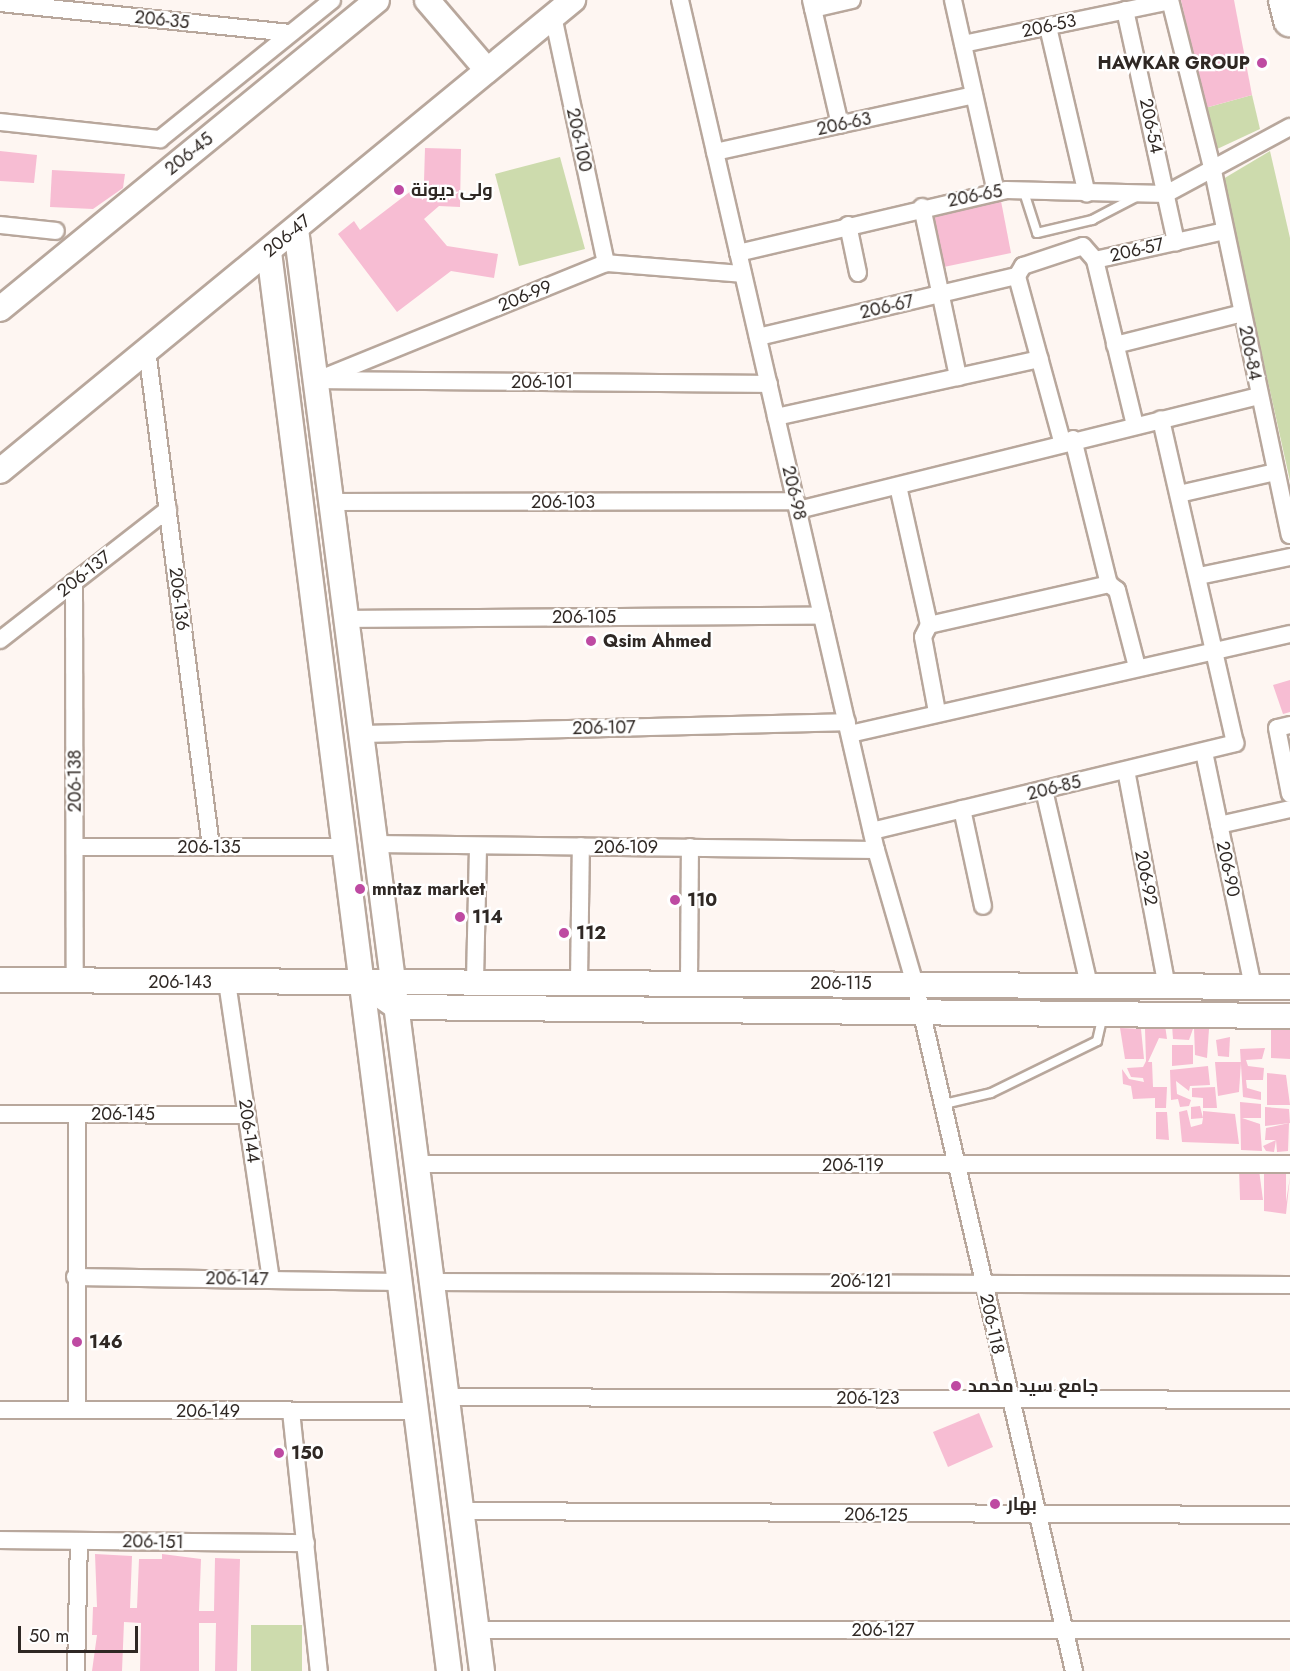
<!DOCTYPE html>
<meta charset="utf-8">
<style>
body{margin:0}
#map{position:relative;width:1290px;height:1671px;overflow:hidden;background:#fef6f2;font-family:Jost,Cairo,sans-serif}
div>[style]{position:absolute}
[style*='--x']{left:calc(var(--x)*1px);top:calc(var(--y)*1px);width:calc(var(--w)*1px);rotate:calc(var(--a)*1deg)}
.green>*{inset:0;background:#cddbad}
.building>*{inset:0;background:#f7bdd3}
.roads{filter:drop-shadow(2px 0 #b8a79c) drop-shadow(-2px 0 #b8a79c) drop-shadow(0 2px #b8a79c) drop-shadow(0 -2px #b8a79c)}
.lane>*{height:8px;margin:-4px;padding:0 4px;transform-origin:4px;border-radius:4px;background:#fff}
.street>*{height:16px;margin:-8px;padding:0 8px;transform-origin:8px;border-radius:8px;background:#fff}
.secondary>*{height:24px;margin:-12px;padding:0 12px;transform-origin:12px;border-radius:12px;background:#fff}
.highway>*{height:32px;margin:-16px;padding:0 16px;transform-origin:16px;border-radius:16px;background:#fff}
.dots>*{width:16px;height:16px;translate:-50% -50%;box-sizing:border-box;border:3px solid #fff;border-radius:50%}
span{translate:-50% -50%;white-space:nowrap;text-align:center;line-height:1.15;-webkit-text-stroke:4.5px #fff;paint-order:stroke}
.street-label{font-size:18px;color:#2f2824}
.poi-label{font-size:18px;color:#2f2824;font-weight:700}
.right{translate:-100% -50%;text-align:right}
.left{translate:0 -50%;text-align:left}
.scale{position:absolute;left:18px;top:1626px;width:120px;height:27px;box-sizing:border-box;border:3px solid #2f2824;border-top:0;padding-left:8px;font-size:18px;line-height:21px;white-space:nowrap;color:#2f2824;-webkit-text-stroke:4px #fff;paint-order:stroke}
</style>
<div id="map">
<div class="green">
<i style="clip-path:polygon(1252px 95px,1260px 129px,1215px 150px,1205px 108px)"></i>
<i style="clip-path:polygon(1270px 151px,1290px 238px,1290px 481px,1223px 179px)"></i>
<i style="clip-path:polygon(560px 157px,585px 249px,519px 266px,495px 174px)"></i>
<i style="clip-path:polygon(251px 1625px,302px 1625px,302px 1671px,251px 1671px)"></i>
</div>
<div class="building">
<i style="clip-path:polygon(1181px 0,1234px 0,1252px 95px,1205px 108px)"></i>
<i style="clip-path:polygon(425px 148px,461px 149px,460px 207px,439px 206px,424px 219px,447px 246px,498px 254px,494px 278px,451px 271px,397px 312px,338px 234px,354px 221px,360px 230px,424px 181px)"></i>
<i style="clip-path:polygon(0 151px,37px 155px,34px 183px,0 181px)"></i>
<i style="clip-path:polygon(52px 170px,125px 174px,123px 188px,93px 209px,50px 207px)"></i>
<i style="clip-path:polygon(1001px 201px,1011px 253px,939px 268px,929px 217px)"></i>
<i style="clip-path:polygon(1290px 680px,1290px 712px,1283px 714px,1273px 685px)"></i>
<i style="clip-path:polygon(1165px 1025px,1167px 1039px,1159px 1038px,1148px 1062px,1152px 1062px,1153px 1087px,1167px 1087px,1166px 1108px,1155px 1108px,1155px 1098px,1133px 1099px,1131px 1086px,1123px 1084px,1122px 1069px,1129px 1079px,1144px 1082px,1143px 1078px,1131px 1077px,1127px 1068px,1143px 1067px,1146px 1061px,1145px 1029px)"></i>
<i style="clip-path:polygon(1172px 1025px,1194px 1026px,1189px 1040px,1173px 1039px)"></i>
<i style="clip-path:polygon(1271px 1027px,1290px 1028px,1290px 1059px,1271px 1058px)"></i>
<i style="clip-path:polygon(1120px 1028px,1141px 1029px,1144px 1059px,1125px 1059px)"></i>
<i style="clip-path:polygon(1194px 1028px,1209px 1029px,1207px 1058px,1195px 1055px)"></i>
<i style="clip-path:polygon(1230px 1037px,1229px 1057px,1218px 1056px,1216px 1040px)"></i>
<i style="clip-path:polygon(1172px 1045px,1193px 1045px,1193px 1064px,1172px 1066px)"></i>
<i style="clip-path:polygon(1265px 1048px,1262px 1059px,1246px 1060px,1248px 1066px,1264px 1068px,1263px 1080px,1246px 1080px,1247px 1088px,1261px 1092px,1261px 1100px,1243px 1097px,1240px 1049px)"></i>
<i style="clip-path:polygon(1215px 1062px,1241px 1062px,1239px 1092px,1218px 1096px)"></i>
<i style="clip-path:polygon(1208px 1066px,1210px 1085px,1190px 1086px,1189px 1091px,1176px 1081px,1177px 1094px,1191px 1100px,1189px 1106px,1180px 1107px,1178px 1099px,1171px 1100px,1170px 1070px)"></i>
<i style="clip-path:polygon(1267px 1073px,1286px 1075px,1290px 1105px,1267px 1105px)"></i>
<i style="clip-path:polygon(1215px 1087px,1217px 1108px,1203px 1108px,1203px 1098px,1192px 1097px,1192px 1088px)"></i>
<i style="clip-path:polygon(1240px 1102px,1261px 1104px,1261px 1118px,1242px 1118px,1260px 1124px,1262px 1151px,1241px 1150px)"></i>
<i style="clip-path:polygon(1200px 1106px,1203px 1118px,1203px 1111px,1235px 1114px,1239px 1144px,1182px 1142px,1179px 1112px,1187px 1110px,1191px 1127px,1202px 1124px,1203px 1118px,1191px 1119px,1191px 1107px)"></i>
<i style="clip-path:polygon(1265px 1107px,1289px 1109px,1290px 1123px,1265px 1126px)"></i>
<i style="clip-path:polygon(1156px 1112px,1167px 1112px,1169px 1140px,1156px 1139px)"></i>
<i style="clip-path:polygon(1289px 1123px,1288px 1151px,1277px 1152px,1276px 1140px,1274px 1152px,1266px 1151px,1263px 1146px,1276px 1140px,1265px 1140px,1266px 1128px)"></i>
<i style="clip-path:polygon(1239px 1168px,1259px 1170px,1263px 1200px,1240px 1200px)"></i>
<i style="clip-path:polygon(1264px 1173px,1286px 1174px,1286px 1202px,1290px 1177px,1286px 1214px,1264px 1211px)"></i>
<i style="clip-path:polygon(979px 1413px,993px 1447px,948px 1467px,933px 1432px)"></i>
<i style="clip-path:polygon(95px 1554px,132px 1556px,130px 1608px,137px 1608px,139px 1559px,162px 1559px,162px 1554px,201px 1559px,199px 1611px,214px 1611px,215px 1558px,240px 1559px,237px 1671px,215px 1671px,216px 1623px,199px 1623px,199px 1671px,140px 1671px,141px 1623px,124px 1622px,122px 1671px,92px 1671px,97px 1635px,92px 1635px,93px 1607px,97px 1607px)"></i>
</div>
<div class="roads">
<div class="lane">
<i style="--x:1023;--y:189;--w:46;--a:72.3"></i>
<i style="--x:1037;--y:233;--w:57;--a:-13.3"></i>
<i style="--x:1092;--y:220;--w:50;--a:-27.6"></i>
<i style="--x:940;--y:1105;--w:52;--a:-13.2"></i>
<i style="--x:991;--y:1093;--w:118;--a:-26.1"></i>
<i style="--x:1097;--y:1041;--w:27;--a:-77"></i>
</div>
<div class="street">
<i style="--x:680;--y:0;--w:872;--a:77.02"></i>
<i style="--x:876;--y:850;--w:140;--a:73.8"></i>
<i style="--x:915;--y:984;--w:705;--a:76.97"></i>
<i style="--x:811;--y:0;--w:128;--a:76.9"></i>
<i style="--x:953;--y:0;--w:197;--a:77.4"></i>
<i style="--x:1170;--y:0;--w:176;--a:75.9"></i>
<i style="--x:1213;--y:171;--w:372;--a:78.1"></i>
<i style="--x:0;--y:3;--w:290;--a:5.9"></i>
<i style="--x:813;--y:9;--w:40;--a:-13"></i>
<i style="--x:1125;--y:10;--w:238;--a:77.6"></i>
<i style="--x:553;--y:16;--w:253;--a:77.9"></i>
<i style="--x:1048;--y:27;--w:171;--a:76.9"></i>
<i style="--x:963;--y:44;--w:211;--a:-11.7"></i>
<i style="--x:0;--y:122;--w:161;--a:6.1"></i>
<i style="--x:160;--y:139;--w:221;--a:-38.9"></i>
<i style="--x:715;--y:152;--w:265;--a:-12.4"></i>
<i style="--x:922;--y:207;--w:174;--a:78"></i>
<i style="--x:0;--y:225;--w:56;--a:6.1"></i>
<i style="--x:848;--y:225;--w:49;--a:78.2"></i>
<i style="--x:738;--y:253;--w:275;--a:-13.2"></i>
<i style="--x:1006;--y:190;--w:160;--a:1.4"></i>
<i style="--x:1166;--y:194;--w:141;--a:-28.4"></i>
<i style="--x:1095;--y:260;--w:133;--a:-12.6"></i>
<i style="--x:758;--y:337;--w:266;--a:-13.3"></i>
<i style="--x:1115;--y:345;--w:131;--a:-14.1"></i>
<i style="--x:147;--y:350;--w:501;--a:82.66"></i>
<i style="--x:325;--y:377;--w:303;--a:-22.1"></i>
<i style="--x:606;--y:263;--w:137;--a:4.6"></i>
<i style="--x:315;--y:380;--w:454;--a:0.5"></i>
<i style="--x:776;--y:417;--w:270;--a:-12.4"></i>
<i style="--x:1073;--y:439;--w:149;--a:76.1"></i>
<i style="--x:1109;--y:584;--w:10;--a:37"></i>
<i style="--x:1117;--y:590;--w:80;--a:75.4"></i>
<i style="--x:1062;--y:441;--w:171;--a:-105.3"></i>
<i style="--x:1017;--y:276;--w:12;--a:-59"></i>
<i style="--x:1023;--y:266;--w:63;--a:-18.4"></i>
<i style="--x:1083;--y:246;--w:18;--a:49"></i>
<i style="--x:1095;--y:260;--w:170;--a:76.4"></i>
<i style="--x:898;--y:486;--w:142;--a:77.4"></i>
<i style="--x:929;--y:625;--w:13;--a:117"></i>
<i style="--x:923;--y:637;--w:76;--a:79.4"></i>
<i style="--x:1179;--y:494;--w:99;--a:-12.8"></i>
<i style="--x:331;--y:502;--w:465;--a:-0.1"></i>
<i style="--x:798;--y:510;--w:474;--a:-13.9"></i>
<i style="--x:1199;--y:576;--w:93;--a:-11.8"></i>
<i style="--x:74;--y:582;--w:399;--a:89.9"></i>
<i style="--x:346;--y:619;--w:476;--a:-0.4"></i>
<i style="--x:929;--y:625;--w:185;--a:-12.8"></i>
<i style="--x:0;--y:640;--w:213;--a:-37.9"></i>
<i style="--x:1290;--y:725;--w:13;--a:167"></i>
<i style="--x:1277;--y:728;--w:67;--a:78.9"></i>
<i style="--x:361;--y:734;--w:486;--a:-1.4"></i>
<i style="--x:850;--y:734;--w:451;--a:-12.8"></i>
<i style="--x:1204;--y:752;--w:239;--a:78.2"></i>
<i style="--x:1126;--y:770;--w:220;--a:79.3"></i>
<i style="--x:1044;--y:790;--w:200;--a:77"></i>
<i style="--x:962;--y:809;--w:99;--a:77.8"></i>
<i style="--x:1219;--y:825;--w:73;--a:-12.7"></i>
<i style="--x:872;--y:831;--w:374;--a:-13.6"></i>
<i style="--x:1235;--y:743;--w:332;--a:-102.9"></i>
<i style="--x:375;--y:844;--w:501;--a:0.69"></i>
<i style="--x:75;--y:847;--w:269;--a:0"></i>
<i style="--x:475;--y:980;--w:134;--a:-88.7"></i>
<i style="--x:579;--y:981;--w:135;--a:-89.2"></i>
<i style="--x:227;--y:982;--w:300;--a:81.6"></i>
<i style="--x:689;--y:982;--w:135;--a:-89.6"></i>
<i style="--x:0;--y:1114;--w:247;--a:0.2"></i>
<i style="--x:417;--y:1164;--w:873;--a:0"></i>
<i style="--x:75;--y:1277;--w:324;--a:0.9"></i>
<i style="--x:432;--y:1282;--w:858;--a:0.2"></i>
<i style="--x:447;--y:1397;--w:843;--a:0.2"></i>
<i style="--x:0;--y:1410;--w:416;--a:0.1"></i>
<i style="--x:77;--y:1410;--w:296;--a:-90"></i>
<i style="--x:291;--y:1411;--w:262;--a:83.9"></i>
<i style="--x:462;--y:1511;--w:828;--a:0.28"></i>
<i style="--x:0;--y:1540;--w:306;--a:0.6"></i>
<i style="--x:477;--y:1630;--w:813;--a:0"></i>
<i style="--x:76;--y:1671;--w:130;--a:-88.7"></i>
</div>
<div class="secondary">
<i style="--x:427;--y:0;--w:92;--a:49.4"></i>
<i style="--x:296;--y:229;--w:1454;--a:82.65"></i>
<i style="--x:269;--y:252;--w:1430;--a:82.77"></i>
<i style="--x:0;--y:309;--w:487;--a:-39.3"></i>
<i style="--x:0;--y:471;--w:742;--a:-39.42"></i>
<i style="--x:0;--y:980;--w:1290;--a:0.31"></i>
<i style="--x:384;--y:998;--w:16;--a:35"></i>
<i style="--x:397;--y:1007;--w:893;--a:0.58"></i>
</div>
<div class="highway">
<i style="--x:1285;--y:0;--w:21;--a:76"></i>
</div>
</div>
<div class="dots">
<i style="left:1262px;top:63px;background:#be4aa2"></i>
<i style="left:399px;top:190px;background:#be4aa2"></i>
<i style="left:591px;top:641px;background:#be4aa2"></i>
<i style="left:360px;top:889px;background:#be4aa2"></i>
<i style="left:675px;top:900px;background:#be4aa2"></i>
<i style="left:460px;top:917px;background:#be4aa2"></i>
<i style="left:564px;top:933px;background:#be4aa2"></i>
<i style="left:77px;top:1342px;background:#be4aa2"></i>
<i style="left:956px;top:1386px;background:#be4aa2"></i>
<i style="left:279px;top:1453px;background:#be4aa2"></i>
<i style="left:995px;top:1504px;background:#be4aa2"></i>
</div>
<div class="street-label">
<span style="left:162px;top:20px;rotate:6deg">206-35</span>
<span style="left:1049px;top:26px;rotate:-12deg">206-53</span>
<span style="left:844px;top:124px;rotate:-12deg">206-63</span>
<span style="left:1151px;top:126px;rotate:78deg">206-54</span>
<span style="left:579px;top:140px;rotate:78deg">206-100</span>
<span style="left:189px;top:154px;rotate:-39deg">206-45</span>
<span style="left:975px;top:196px;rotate:-11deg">206-65</span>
<span style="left:287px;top:236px;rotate:-40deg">206-47</span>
<span style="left:1137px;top:250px;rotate:-13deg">206-57</span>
<span style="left:525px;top:296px;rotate:-22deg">206-99</span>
<span style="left:887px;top:307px;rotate:-13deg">206-67</span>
<span style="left:1250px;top:353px;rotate:79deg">206-84</span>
<span style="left:542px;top:382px">206-101</span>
<span style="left:794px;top:493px;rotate:77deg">206-98</span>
<span style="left:563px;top:502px">206-103</span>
<span style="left:84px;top:574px;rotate:-38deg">206-137</span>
<span style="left:179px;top:599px;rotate:83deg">206-136</span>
<span style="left:584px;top:617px">206-105</span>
<span style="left:604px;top:728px;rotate:-1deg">206-107</span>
<span style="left:75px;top:781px;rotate:-90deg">206-138</span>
<span style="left:1054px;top:788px;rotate:-14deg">206-85</span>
<span style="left:209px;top:847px">206-135</span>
<span style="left:626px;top:847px">206-109</span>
<span style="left:1228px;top:869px;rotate:78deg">206-90</span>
<span style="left:1146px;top:878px;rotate:79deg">206-92</span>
<span style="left:180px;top:982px">206-143</span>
<span style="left:841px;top:983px">206-115</span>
<span style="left:123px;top:1114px">206-145</span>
<span style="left:249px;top:1131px;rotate:82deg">206-144</span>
<span style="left:853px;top:1165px">206-119</span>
<span style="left:237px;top:1279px;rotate:1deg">206-147</span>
<span style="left:861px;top:1281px">206-121</span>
<span style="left:992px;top:1324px;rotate:78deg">206-118</span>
<span style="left:868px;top:1398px">206-123</span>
<span style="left:208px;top:1411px">206-149</span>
<span style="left:876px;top:1515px;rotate:1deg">206-125</span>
<span style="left:153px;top:1542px;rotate:1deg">206-151</span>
<span style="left:883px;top:1630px">206-127</span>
</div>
<div class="poi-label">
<span class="right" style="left:1250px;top:63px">HAWKAR GROUP</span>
<span class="left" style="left:411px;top:190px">ولی دیونة</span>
<span class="left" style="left:603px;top:641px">Qsim Ahmed</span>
<span class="left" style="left:372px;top:889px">mntaz market</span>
<span class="left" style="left:687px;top:900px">110</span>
<span class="left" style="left:472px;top:917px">114</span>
<span class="left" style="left:576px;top:933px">112</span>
<span class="left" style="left:89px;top:1342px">146</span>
<span class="left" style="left:968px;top:1386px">جامع سيد محمد</span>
<span class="left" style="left:291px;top:1453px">150</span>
<span class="left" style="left:1007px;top:1504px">بهار</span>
</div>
<div class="scale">50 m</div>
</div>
